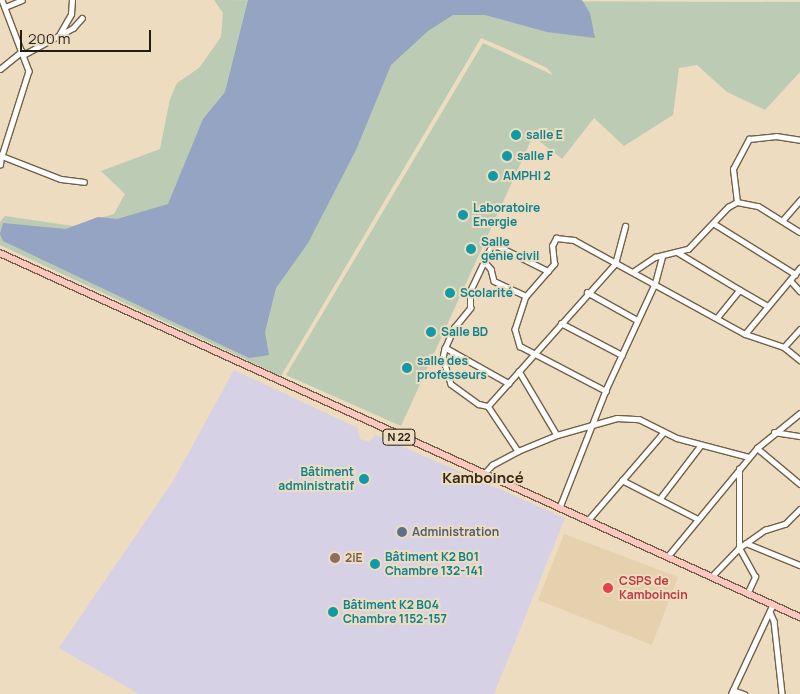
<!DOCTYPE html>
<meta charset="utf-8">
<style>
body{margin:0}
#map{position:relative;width:800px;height:694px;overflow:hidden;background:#eddcc0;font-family:Manrope,sans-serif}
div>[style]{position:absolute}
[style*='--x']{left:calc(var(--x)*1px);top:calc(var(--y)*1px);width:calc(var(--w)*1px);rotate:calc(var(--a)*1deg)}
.built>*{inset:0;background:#e5d1ae}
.education>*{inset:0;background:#d7d1e6}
.green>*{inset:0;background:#bccbb3}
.water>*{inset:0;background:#95a4c2}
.roads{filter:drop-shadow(1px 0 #706148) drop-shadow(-1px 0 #706148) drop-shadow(0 1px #706148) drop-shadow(0 -1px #706148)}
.minor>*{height:4.5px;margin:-2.25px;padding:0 2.25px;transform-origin:2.25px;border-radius:2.25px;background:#fff}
.major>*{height:5.5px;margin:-2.75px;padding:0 2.75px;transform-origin:2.75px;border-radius:2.75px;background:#fbc7bf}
.dots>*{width:14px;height:14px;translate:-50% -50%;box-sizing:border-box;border:2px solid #eddcc0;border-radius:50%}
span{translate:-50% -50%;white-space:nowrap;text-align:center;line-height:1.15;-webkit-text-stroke:4px #eddcc0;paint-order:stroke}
.shield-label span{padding:1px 4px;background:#eddcc0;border:1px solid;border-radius:4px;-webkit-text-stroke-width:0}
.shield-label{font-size:11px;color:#231d13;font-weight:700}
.culture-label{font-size:12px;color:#0d838f;font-weight:700}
.left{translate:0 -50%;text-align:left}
.right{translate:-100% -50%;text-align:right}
.service-label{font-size:12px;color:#4e5e75;font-weight:700}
.education-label{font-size:12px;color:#785e54;font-weight:700}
.health-label{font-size:12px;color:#be3a42;font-weight:700}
.quarter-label{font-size:15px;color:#362911;font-weight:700}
.scale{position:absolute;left:20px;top:30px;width:131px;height:22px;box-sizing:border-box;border:2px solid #231d13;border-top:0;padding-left:6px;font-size:15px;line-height:18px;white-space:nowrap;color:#231d13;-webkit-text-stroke:4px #eddcc0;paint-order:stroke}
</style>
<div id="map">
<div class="built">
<i style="clip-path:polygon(564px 534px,678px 577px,652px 645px,538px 600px)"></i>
</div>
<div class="education">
<i style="clip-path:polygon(234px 370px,358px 428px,360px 439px,369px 442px,376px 435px,565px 518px,494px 694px,139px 694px,59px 648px,173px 481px)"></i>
</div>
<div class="green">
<i style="clip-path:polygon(214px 0,800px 2px,800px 72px,765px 110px,727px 92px,697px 65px,679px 68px,673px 115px,624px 146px,594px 118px,562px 159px,533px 136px,401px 426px,286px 375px,483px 43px,553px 75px,547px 68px,509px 50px,481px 38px,281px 376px,0 245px,0 222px,5px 216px,73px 226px,114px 214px,125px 194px,101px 171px,160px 149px,170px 99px,177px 83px,199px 68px,221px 37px,223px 13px)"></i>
</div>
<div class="water">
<i style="clip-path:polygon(248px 0,582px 0,590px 13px,595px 38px,547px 32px,485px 15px,453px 15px,428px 31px,391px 65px,356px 150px,308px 243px,276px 288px,265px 332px,269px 355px,249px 358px,3px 241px,0 234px,3px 223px,66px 229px,98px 217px,117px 219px,168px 204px,203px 119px,225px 92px)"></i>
</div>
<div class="roads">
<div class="minor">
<i style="--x:2;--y:0;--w:76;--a:69.2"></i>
<i style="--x:29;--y:71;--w:89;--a:107.6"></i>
<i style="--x:2;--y:156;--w:63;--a:21.3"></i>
<i style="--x:61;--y:179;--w:23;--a:7"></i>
<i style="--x:5;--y:7;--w:18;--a:-22"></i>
<i style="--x:59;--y:35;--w:24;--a:-60"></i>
<i style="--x:71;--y:14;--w:14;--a:-86"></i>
<i style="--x:23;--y:55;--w:57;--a:-28.4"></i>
<i style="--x:73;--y:28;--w:13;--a:-48"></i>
<i style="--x:0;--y:69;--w:28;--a:-39"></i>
<i style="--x:0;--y:165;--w:10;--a:-84"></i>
<i style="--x:737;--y:202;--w:33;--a:-97"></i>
<i style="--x:733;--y:169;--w:34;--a:-62"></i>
<i style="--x:749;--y:139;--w:27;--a:-6"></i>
<i style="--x:776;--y:136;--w:24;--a:9"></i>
<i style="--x:782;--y:221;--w:28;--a:-49"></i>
<i style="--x:713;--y:223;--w:97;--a:31.9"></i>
<i style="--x:677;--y:252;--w:74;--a:31.1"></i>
<i style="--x:740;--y:290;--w:36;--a:129"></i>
<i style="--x:484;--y:261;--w:11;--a:49"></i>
<i style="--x:491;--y:269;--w:12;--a:76"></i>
<i style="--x:494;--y:281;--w:35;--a:25"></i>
<i style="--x:526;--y:296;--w:43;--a:-48.8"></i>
<i style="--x:554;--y:264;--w:18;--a:-96"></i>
<i style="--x:552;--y:246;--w:9;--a:-63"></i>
<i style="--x:556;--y:238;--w:18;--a:6"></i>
<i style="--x:574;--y:240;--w:195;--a:28.8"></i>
<i style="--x:745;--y:334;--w:41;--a:18.4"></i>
<i style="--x:784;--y:347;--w:21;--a:39"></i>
<i style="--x:634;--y:271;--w:25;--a:-34"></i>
<i style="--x:655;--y:257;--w:34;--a:-14"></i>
<i style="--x:688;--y:249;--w:58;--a:-46.4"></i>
<i style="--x:728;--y:207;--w:10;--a:-29"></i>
<i style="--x:737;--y:202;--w:21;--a:11"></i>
<i style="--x:758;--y:206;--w:49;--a:31.8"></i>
<i style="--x:790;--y:280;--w:15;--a:48"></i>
<i style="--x:740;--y:290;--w:32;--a:30"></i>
<i style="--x:587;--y:292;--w:57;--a:29.2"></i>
<i style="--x:526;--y:296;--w:35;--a:108"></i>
<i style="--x:515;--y:329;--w:18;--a:74"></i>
<i style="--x:520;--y:346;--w:97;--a:27.6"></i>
<i style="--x:561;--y:323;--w:69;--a:27.7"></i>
<i style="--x:745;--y:334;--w:86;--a:-50.2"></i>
<i style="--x:784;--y:347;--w:24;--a:-48"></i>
<i style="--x:445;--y:348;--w:10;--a:101"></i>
<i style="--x:443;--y:358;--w:27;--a:73"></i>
<i style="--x:451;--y:384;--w:34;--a:36"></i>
<i style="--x:479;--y:404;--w:9;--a:13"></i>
<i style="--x:488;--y:406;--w:191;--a:-48.2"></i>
<i style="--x:615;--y:264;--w:39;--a:-75"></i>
<i style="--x:519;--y:371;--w:74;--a:59.3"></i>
<i style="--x:509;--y:384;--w:73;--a:-150.6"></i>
<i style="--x:445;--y:348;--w:22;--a:-66"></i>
<i style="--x:454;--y:328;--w:26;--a:-51"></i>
<i style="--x:470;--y:308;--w:17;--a:-90"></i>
<i style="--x:470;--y:291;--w:49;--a:-64.5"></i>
<i style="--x:491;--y:247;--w:7;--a:-8"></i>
<i style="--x:498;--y:246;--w:56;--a:26.6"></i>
<i style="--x:488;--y:406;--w:54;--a:56.3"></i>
<i style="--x:774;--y:432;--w:26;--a:9"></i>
<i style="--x:757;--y:448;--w:56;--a:39.9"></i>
<i style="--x:484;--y:474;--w:12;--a:-48"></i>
<i style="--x:492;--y:465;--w:30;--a:-28"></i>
<i style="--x:518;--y:451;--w:42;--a:-22.3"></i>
<i style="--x:557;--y:435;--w:62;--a:-15.8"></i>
<i style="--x:617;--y:418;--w:22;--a:3"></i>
<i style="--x:639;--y:419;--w:42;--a:26.6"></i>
<i style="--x:677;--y:438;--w:74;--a:14.8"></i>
<i style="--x:622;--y:480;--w:83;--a:27.2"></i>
<i style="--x:661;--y:497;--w:64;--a:-52.6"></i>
<i style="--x:560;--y:506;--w:126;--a:-68.5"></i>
<i style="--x:606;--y:389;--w:117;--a:-65.2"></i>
<i style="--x:655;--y:283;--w:28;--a:-75"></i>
<i style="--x:589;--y:519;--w:113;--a:-49.3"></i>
<i style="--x:746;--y:543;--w:58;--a:22.2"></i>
<i style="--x:668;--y:556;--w:140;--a:-50.5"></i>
<i style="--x:757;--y:448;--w:55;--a:-39.1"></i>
<i style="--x:712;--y:576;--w:39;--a:-46"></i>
<i style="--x:739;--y:548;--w:79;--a:-90"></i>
<i style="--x:748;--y:592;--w:17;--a:-65"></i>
<i style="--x:755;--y:577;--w:33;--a:-119"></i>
<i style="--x:739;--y:548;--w:32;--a:-35"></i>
<i style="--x:765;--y:530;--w:21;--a:-17"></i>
<i style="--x:785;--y:524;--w:21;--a:-45"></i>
<i style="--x:770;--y:612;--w:10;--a:66"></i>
<i style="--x:774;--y:621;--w:73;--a:83.7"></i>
<i style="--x:733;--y:690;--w:12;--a:20"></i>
<i style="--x:731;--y:694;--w:99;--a:-65"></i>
</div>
<div class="major">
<i style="--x:0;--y:253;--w:879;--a:24.47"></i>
</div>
</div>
<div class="dots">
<i style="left:516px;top:135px;background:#0f9aa8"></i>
<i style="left:507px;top:156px;background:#0f9aa8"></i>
<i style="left:493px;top:176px;background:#0f9aa8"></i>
<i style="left:463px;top:215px;background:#0f9aa8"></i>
<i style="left:471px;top:249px;background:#0f9aa8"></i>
<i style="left:450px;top:293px;background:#0f9aa8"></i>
<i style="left:431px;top:332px;background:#0f9aa8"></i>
<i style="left:407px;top:368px;background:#0f9aa8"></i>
<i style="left:364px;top:479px;background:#0f9aa8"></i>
<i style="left:402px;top:532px;background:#5c6f8a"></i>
<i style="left:335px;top:558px;background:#8d6e63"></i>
<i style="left:375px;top:564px;background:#0f9aa8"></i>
<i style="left:608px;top:588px;background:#e0444e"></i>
<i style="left:333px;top:612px;background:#0f9aa8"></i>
</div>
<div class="shield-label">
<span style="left:399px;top:437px">N 22</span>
</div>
<div class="culture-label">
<span class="left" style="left:526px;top:135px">salle E</span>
<span class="left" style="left:517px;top:156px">salle F</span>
<span class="left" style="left:503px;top:176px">AMPHI 2</span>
<span class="left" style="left:473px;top:215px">Laboratoire<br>Energie</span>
<span class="left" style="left:481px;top:249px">Salle<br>génie civil</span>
<span class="left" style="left:460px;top:293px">Scolarité</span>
<span class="left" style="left:441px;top:332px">Salle BD</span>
<span class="left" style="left:417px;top:368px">salle des<br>professeurs</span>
<span class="right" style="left:354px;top:479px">Bâtiment<br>administratif</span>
<span class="left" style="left:385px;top:564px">Bâtiment K2 B01<br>Chambre 132-141</span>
<span class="left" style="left:343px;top:612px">Bâtiment K2 B04<br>Chambre 1152-157</span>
</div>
<div class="service-label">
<span class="left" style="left:412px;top:532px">Administration</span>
</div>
<div class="education-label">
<span class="left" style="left:345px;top:558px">2iE</span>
</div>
<div class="health-label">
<span class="left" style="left:619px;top:588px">CSPS de<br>Kamboincin</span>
</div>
<div class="quarter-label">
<span style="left:483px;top:478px">Kamboincé</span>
</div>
<div class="scale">200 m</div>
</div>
